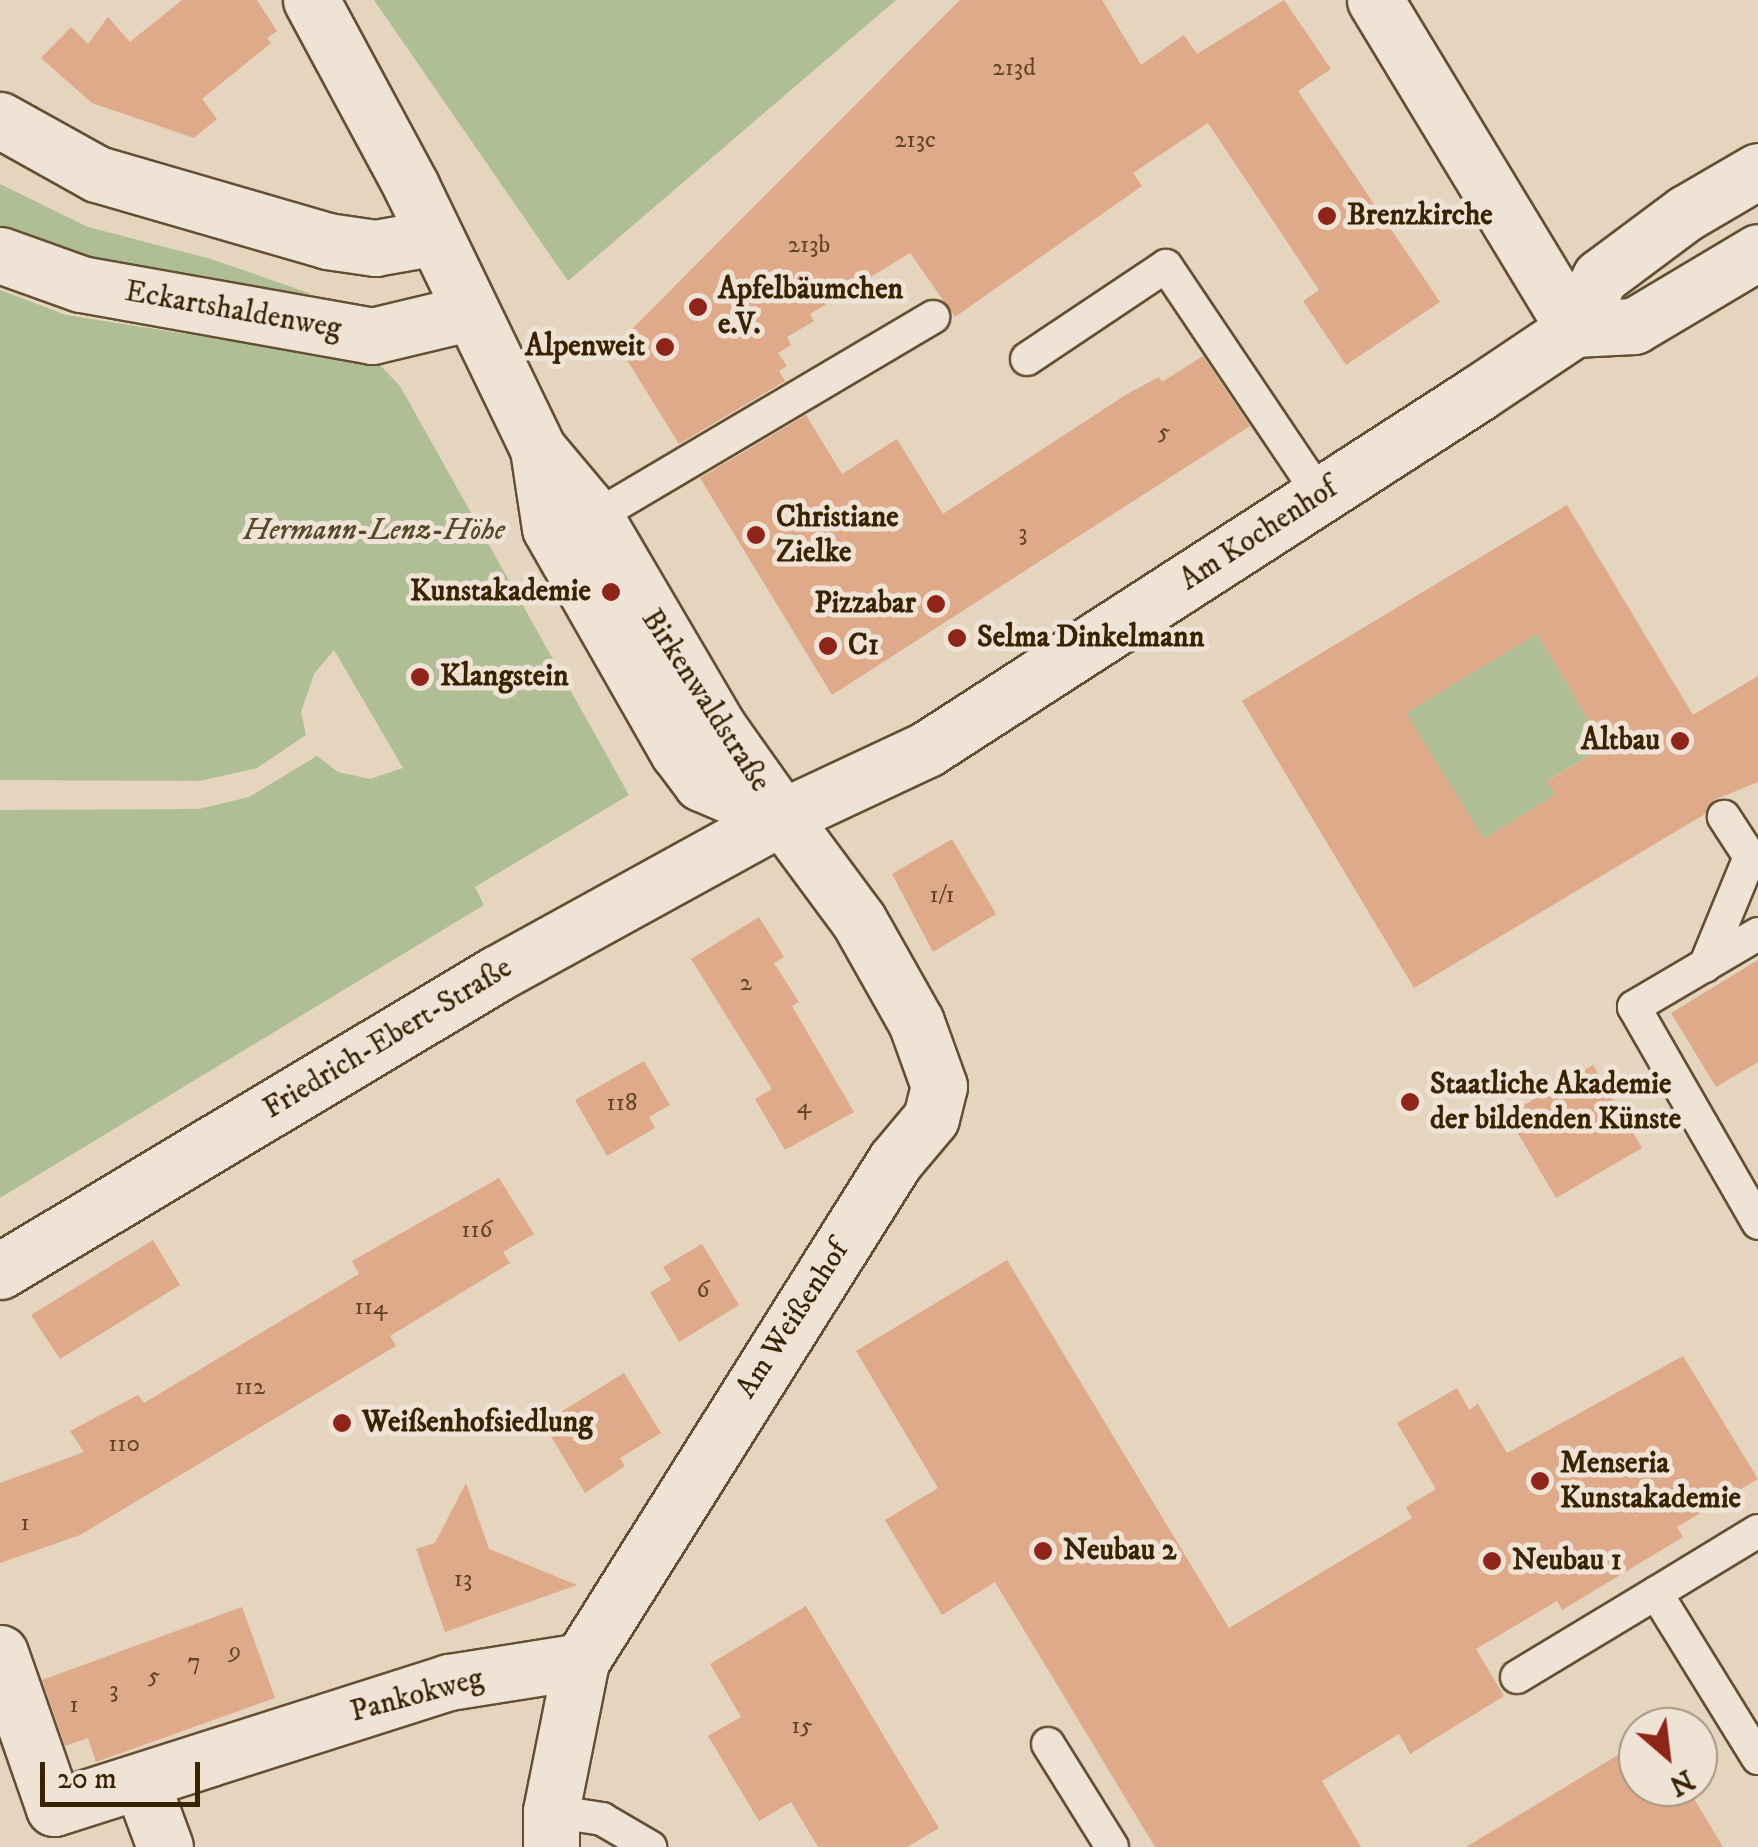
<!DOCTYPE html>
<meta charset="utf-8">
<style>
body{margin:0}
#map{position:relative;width:1758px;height:1847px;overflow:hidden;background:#e5d4be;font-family:"IM FELL DW Pica",serif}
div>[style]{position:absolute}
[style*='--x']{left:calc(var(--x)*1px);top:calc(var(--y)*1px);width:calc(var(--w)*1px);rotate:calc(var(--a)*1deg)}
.green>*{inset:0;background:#b0be95}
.building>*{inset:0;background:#deaa8a}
.roads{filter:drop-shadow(2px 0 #634f31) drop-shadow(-2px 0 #634f31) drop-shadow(0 2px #634f31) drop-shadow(0 -2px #634f31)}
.service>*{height:32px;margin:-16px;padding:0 16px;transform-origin:16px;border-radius:16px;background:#eee3d5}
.minor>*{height:55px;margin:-27.5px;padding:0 27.5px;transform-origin:27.5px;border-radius:27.5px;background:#eee3d5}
.tertiary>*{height:55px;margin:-27.5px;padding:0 27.5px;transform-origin:27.5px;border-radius:27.5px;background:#eee3d5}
.dots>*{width:28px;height:28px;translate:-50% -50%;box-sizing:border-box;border:5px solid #eee3d5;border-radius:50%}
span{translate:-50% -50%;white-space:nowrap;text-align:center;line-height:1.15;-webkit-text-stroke:10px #eee3d5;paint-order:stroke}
.number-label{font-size:25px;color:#624524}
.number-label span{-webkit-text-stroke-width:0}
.poi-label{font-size:30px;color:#382302;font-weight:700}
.left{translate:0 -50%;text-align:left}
.right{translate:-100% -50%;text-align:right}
.street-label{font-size:30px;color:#382302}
.park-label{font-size:30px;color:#564a27;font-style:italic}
.north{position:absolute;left:1618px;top:1707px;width:100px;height:100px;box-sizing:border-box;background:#eee3d5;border:2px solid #a59681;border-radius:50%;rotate:152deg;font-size:28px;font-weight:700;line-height:40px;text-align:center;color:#382302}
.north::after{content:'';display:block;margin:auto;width:35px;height:45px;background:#8f2418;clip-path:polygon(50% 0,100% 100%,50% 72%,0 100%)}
.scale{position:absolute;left:40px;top:1762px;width:160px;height:45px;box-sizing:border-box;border:5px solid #382302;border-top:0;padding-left:12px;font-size:30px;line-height:35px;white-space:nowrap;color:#382302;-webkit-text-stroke:8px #eee3d5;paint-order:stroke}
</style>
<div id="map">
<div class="green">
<i style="clip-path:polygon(374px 0,896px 0,568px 281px)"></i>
<i style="clip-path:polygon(0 184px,88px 227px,211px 259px,312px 294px,218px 287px,80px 262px,0 227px)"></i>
<i style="clip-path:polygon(0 290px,66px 315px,379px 364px,400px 386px,629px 795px,475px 887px,484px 905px,0 1198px,0 810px,199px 809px,249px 797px,317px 756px,338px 772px,370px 779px,403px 768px,334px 650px,314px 674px,301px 712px,306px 735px,257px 768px,200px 781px,0 780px)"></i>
<i style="clip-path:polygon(1537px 634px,1605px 747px,1548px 780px,1555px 795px,1484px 839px,1369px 735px)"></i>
</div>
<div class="building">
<i style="clip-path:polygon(182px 0,257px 0,277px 31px,267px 38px,271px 43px,202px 99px,217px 119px,194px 138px,92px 103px,41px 58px,71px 27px,88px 44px,108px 17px,130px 42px)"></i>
<i style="clip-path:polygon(960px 0,1102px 0,1141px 65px,1184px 35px,1197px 54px,1284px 0,1331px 69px,1298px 91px,1440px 302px,1346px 365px,1303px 301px,1319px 290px,1208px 123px,1133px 173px,1142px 186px,955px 317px,910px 253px,810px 314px,814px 321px,787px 337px,791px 345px,778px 353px,787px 366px,779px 371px,785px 381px,679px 444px,617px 344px)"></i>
<i style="clip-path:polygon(1203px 356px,1250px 426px,832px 695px,700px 478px,806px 415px,842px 474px,897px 439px,943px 514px,1127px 394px,1159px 377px,1162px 382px)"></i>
<i style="clip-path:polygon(evenodd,1567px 505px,1693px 715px,1758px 676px,1758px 782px,1714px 800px,1705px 814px,1414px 988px,1242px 701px,1567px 505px,1537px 634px,1605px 747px,1547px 781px,1555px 795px,1484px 839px,1406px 713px,1537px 634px)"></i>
<i style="clip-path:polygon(952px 839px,996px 914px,933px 952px,892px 874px)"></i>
<i style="clip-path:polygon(759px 917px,784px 957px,774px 963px,799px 1002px,792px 1006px,854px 1112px,785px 1150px,755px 1099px,772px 1089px,691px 959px)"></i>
<i style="clip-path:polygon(1758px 960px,1758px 1062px,1716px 1087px,1671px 1013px)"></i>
<i style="clip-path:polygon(644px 1061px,670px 1105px,649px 1117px,655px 1128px,607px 1156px,575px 1100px)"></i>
<i style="clip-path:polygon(1593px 1065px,1642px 1148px,1556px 1198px,1507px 1115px)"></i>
<i style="clip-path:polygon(499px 1178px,534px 1234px,503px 1252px,510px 1263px,390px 1336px,396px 1346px,80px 1535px,0 1563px,0 1483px,84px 1452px,70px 1431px,138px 1395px,144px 1403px,359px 1274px,352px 1261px)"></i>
<i style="clip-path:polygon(153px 1240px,180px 1285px,60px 1359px,31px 1315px)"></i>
<i style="clip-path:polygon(702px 1244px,739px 1305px,679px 1342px,650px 1292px,671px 1280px,663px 1267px)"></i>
<i style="clip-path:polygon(1007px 1260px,1229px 1628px,1412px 1518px,1406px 1507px,1436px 1489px,1397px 1423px,1457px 1388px,1469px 1410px,1478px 1404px,1507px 1453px,1683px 1356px,1758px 1479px,1677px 1527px,1683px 1537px,1562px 1610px,1557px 1601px,1476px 1649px,1504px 1696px,1410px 1754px,1399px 1734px,1322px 1781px,1361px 1847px,1155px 1847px,995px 1582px,942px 1615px,885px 1520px,938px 1488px,856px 1351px)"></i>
<i style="clip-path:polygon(624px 1373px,661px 1433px,620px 1458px,625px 1466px,585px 1493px,543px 1423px)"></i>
<i style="clip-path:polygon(466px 1483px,489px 1549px,577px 1585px,445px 1632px,416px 1549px,435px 1543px)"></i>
<i style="clip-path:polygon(806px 1606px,939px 1828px,907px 1847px,818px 1847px,791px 1802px,759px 1821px,708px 1736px,741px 1717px,710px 1664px)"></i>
<i style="clip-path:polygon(242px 1607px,275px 1698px,96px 1762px,88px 1738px,65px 1746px,42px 1680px)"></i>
<i style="clip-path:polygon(1638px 1743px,1638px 1787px,1687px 1787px,1723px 1847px,1466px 1847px)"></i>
</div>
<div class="roads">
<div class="service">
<i style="--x:1027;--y:359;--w:167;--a:-33.8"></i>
<i style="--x:1166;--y:266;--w:276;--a:56.1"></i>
<i style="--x:595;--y:517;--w:393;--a:-30.6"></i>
<i style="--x:1758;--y:934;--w:144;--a:149.5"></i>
<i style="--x:1634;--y:1007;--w:249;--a:60.1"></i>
<i style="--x:1705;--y:966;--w:118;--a:-67.6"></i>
<i style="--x:1750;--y:857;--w:48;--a:-123"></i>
<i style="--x:1758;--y:1531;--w:119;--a:148.7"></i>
<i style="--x:1656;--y:1593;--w:194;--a:58.3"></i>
<i style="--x:1517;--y:1677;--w:162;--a:-31.1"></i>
<i style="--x:1048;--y:1744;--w:121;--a:58.1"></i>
<i style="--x:551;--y:1811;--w:52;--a:8.9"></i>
<i style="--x:602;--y:1819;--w:56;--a:30.3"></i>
</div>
<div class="minor">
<i style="--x:1375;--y:0;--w:385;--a:58.8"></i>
<i style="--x:0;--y:255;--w:86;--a:19.7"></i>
<i style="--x:81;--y:284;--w:296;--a:10.1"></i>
<i style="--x:372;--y:336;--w:99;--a:-13.5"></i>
<i style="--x:0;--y:1271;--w:578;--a:-30.91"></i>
<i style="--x:496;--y:974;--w:326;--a:-28.8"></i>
<i style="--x:782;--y:817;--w:129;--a:53.5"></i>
<i style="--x:859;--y:921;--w:116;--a:60.6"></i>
<i style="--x:916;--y:1022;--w:68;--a:70.2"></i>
<i style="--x:939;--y:1086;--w:33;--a:104"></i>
<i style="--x:931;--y:1118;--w:56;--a:129.9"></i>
<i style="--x:895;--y:1161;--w:590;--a:122.13"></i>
<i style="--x:581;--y:1661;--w:153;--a:101.3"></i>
<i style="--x:551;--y:1811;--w:36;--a:90"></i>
<i style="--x:0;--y:1653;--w:164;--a:70.8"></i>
<i style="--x:54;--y:1808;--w:415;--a:-17.7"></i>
<i style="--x:449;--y:1682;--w:134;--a:-9"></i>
<i style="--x:141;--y:1782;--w:69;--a:69.7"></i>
</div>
<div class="tertiary">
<i style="--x:311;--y:0;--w:211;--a:61.7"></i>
<i style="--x:411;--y:186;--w:292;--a:64.2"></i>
<i style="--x:538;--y:449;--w:89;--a:50"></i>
<i style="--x:595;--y:517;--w:245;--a:59.6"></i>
<i style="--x:719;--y:728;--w:109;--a:54.7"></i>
<i style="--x:0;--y:120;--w:111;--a:29.1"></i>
<i style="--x:97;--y:174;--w:240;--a:16.2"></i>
<i style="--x:327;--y:241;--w:49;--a:8.3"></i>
<i style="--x:375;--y:248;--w:58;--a:-10"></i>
<i style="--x:1574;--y:329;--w:60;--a:-2.9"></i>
<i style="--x:1634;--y:326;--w:144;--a:-30.8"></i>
<i style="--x:538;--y:449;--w:80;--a:81.4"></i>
<i style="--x:550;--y:528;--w:258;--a:60.3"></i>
<i style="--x:678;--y:752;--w:39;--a:53"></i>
<i style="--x:701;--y:783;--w:85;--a:22.9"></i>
<i style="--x:782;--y:817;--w:160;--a:-25.1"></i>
<i style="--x:927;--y:749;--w:655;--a:-32.84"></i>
<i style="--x:1477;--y:394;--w:117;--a:-33.8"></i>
<i style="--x:1574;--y:329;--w:58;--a:-63.4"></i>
<i style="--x:1600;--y:277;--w:107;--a:-36.7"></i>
<i style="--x:1686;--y:213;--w:83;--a:-30.3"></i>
</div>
</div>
<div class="dots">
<i style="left:1327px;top:216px;background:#8f2418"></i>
<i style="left:698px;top:307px;background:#8f2418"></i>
<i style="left:665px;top:347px;background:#8f2418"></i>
<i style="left:756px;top:535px;background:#8f2418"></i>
<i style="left:611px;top:592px;background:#8f2418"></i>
<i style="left:936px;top:604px;background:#8f2418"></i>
<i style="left:957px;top:638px;background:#8f2418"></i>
<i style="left:828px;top:646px;background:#8f2418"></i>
<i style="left:420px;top:677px;background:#8f2418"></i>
<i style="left:1680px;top:741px;background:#8f2418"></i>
<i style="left:1410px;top:1102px;background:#8f2418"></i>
<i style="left:342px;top:1423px;background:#8f2418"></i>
<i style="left:1540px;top:1481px;background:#8f2418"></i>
<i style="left:1043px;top:1551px;background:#8f2418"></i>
<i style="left:1492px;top:1561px;background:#8f2418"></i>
</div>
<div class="number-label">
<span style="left:1014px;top:68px">213d</span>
<span style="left:915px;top:140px">213c</span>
<span style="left:809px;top:245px">213b</span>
<span style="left:1164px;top:432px">5</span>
<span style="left:1023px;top:533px">3</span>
<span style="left:942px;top:895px">1/1</span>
<span style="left:746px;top:983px">2</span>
<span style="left:622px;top:1103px">118</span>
<span style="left:804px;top:1106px">4</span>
<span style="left:477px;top:1230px">116</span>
<span style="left:703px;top:1290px">6</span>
<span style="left:371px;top:1307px">114</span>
<span style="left:250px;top:1387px">112</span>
<span style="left:124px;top:1444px">110</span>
<span style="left:25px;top:1523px">1</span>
<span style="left:463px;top:1579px">13</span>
<span style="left:235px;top:1651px">9</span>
<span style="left:194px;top:1662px">7</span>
<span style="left:154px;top:1676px">5</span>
<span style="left:114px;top:1690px">3</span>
<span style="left:74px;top:1705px">1</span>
<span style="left:802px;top:1726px">15</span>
</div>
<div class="poi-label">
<span class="left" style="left:1347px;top:216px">Brenzkirche</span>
<span class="left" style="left:718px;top:307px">Apfelbäumchen<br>e.V.</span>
<span class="right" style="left:645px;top:347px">Alpenweit</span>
<span class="left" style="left:776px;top:535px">Christiane<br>Zielke</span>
<span class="right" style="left:591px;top:592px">Kunstakademie</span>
<span class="right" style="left:916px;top:604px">Pizzabar</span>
<span class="left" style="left:977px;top:638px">Selma Dinkelmann</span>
<span class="left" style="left:848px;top:646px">C1</span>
<span class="left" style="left:440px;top:677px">Klangstein</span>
<span class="right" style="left:1660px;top:741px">Altbau</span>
<span class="left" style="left:1430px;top:1102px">Staatliche Akademie<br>der bildenden Künste</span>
<span class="left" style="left:362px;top:1423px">Weißenhofsiedlung</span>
<span class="left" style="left:1560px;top:1481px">Menseria<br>Kunstakademie</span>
<span class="left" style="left:1063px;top:1551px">Neubau 2</span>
<span class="left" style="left:1512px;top:1561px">Neubau 1</span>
</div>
<div class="street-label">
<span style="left:233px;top:311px;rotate:10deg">Eckartshaldenweg</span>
<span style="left:1259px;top:535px;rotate:-33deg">Am Kochenhof</span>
<span style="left:705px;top:701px;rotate:57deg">Birkenwaldstraße</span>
<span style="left:388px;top:1039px;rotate:-31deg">Friedrich-Ebert-Straße</span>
<span style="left:793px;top:1320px;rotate:-57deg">Am Weißenhof</span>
<span style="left:417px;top:1696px;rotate:-15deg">Pankokweg</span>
</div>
<div class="park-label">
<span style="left:374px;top:531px">Hermann-Lenz-Höhe</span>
</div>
<div class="north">N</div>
<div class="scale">20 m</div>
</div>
